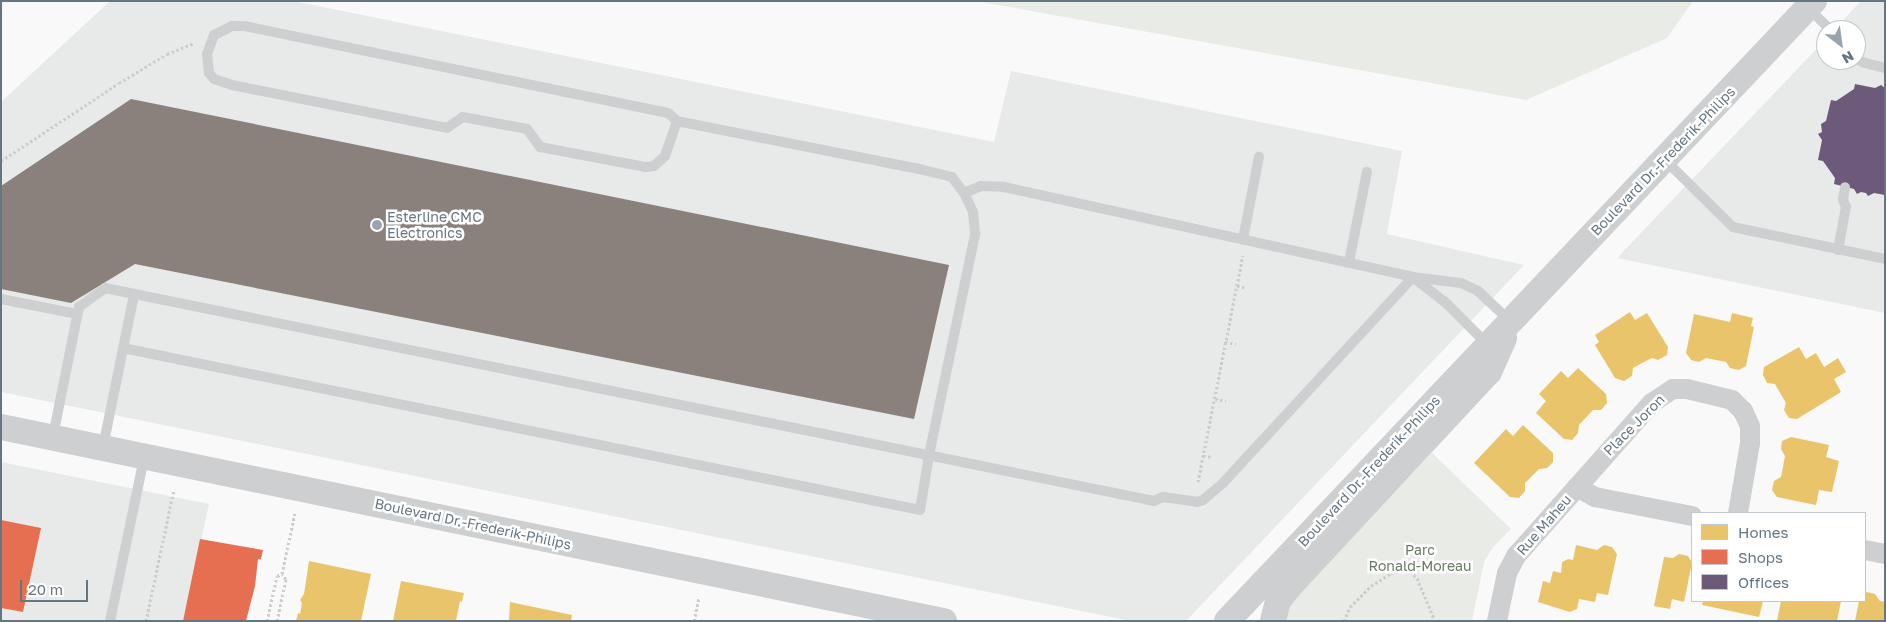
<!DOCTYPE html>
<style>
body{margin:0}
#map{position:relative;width:1886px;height:622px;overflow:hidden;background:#f9f9f9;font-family:"Golos Text",sans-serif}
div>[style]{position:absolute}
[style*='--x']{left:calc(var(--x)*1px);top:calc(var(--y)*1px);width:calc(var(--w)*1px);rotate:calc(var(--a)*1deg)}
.built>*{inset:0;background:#e8e9e9}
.green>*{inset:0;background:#e8ebe6}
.homes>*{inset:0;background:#e9c46a}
.shops>*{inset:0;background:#e76f51}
.offices>*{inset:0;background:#6d597a}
.industry>*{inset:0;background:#8a817c}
.path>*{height:3px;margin-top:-1.5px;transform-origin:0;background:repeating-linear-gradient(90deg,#cbcccd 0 2.5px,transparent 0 5px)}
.service>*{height:10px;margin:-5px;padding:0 5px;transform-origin:5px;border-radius:5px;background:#cecfd0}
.minor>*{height:20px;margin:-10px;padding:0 10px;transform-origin:10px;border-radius:10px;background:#cecfd0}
.tertiary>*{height:26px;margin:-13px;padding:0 13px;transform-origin:13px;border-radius:13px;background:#cecfd0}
.dots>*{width:14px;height:14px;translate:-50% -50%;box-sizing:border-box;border:2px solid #fff;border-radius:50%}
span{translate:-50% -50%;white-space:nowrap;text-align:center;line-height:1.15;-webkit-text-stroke:5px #fff;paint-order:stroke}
.street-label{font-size:14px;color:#657683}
.poi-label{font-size:14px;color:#657683}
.left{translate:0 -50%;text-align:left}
.park-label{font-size:14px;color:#687a64}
.frame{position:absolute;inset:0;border:2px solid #657683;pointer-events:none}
.legend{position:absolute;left:1691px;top:512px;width:175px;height:90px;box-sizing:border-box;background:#fff;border:1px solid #c1c8cd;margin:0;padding:6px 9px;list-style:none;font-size:15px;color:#657683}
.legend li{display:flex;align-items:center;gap:10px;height:25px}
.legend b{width:25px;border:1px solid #c1c8cd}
.north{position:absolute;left:1816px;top:20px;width:50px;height:50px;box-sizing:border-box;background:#fff;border:1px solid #c1c8cd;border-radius:50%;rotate:150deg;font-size:14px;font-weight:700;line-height:20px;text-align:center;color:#657683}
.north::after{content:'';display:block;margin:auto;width:18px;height:22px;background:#99a4ac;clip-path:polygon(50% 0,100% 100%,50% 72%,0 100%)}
.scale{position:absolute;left:20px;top:580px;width:68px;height:22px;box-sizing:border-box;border:2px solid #657683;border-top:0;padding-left:6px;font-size:15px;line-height:18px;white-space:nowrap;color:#657683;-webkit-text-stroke:4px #fff;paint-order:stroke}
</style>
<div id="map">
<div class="built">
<i style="clip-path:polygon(110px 1px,293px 1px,994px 142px,1011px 71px,1402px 151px,1387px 234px,1524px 265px,1186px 621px,1131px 621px,1px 392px,1px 102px)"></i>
<i style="clip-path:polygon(1861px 1px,1885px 1px,1885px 313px,1617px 258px,1826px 39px,1826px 60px,1856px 60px,1856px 30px,1834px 30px)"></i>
<i style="clip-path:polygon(1px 462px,209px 504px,183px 621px,1px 621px)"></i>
</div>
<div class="green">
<i style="clip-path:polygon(976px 1px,1693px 1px,1667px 38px,1526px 100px)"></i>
<i style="clip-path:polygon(1432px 453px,1511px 529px,1493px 547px,1484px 562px,1472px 621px,1286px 621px,1288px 608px,1295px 598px)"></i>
</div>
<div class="homes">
<i style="clip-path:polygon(1630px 312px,1635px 320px,1647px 313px,1668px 347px,1667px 355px,1658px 360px,1652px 358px,1642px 363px,1633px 368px,1632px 376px,1624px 381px,1615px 378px,1595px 345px,1599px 342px,1595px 335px)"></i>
<i style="clip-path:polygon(1732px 313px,1753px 318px,1751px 326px,1754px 327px,1746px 366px,1739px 370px,1730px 368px,1726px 362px,1706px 358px,1699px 362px,1691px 360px,1686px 353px,1694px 314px,1730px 322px)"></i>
<i style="clip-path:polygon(1799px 347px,1806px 359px,1816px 353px,1824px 367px,1838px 358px,1846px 372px,1834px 379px,1841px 392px,1797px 419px,1789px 418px,1784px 410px,1786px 403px,1775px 384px,1767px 383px,1763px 375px,1764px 367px)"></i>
<i style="clip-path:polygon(1578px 368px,1606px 394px,1607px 403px,1601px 410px,1593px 410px,1579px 425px,1578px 433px,1572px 440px,1564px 439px,1536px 413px,1546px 401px,1539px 394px,1561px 371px,1568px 378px)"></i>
<i style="clip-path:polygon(1523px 425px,1553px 453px,1553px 462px,1547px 468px,1539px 469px,1525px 483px,1525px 491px,1519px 498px,1510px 497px,1474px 463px,1506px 429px,1513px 436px)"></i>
<i style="clip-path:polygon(1791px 437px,1829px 445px,1826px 457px,1839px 461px,1832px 492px,1819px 490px,1816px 505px,1777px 497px,1772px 490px,1774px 481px,1781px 477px,1783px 467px,1785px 456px,1781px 449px,1782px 441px)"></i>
<i style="clip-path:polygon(1576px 545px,1597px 550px,1604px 545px,1612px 547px,1617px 554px,1608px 595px,1597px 593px,1595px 602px,1579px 599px,1577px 609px,1570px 612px,1538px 602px,1543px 581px,1550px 583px,1553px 571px,1561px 573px,1562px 562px,1568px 559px,1573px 560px)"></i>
<i style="clip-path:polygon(1679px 554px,1688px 556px,1692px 563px,1684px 602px,1672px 599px,1670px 609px,1654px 606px,1664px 557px,1673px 558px)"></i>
<i style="clip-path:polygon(309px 561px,371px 574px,361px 621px,296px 621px,298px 613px,300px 614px,302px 603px,300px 600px,304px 594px)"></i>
<i style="clip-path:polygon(401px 581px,464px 593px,462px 602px,460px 601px,456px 621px,393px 621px)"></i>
<i style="clip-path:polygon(1867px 592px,1875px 594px,1880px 601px,1885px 602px,1885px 621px,1855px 621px,1859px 601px,1865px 601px,1865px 594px)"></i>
<i style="clip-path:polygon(1703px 601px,1763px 601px,1759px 617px,1702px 605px)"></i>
<i style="clip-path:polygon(1781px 601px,1841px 601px,1837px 621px,1777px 621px)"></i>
<i style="clip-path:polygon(510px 602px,572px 615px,571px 621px,509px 621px)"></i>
</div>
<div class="shops">
<i style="clip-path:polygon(1px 520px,41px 528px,23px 612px,1px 608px)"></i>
<i style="clip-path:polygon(200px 539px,263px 550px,261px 559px,258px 559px,255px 586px,246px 621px,183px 621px)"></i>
</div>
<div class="offices">
<i style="clip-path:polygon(1855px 84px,1875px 88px,1881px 85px,1885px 88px,1885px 195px,1874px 193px,1868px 196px,1866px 193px,1861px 192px,1857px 194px,1854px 189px,1834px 184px,1835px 178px,1823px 161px,1818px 160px,1822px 140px,1818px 134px,1822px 132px,1821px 124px,1826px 121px,1831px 100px,1836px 101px,1854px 89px)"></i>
</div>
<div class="industry">
<i style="clip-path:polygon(131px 99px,949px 265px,914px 419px,135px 264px,71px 303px,1px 289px,1px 186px)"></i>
</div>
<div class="path">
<i style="--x:1;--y:161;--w:141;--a:-33.5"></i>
<i style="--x:119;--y:83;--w:56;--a:-31.1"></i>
<i style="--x:167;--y:54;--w:29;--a:-22"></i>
<i style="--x:1237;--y:286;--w:10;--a:11"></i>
<i style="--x:1225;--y:342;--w:11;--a:10"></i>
<i style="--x:1215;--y:399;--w:11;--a:10"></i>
<i style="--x:1203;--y:456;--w:10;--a:6"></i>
<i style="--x:1198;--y:482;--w:231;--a:-78.8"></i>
<i style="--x:146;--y:621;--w:135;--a:-78"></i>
<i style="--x:267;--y:621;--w:46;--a:-77.5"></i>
<i style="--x:277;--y:576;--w:5;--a:-22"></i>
<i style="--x:277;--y:621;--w:43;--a:-77.9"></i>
<i style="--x:286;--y:579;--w:6;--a:-129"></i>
<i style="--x:282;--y:574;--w:62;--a:-78"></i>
<i style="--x:694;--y:621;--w:25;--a:-78"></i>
<i style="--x:1344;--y:621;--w:15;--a:-67"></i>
<i style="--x:1350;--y:607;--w:30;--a:-45"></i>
<i style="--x:1371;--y:586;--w:24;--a:-33"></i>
<i style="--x:1391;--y:573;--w:11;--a:-15"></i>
<i style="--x:1402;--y:570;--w:8;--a:7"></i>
<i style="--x:1410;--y:571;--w:10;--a:45"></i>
<i style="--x:1417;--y:578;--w:47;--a:67.3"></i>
</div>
<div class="service">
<i style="--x:1808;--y:8;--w:32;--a:44"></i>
<i style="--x:1856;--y:59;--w:10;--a:24"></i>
<i style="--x:1865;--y:63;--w:21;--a:14"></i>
<i style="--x:1665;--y:160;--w:95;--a:44.6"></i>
<i style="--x:1733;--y:227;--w:155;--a:11.9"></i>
<i style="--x:964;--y:193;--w:18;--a:-22"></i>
<i style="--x:981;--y:186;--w:23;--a:2"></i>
<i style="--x:1004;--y:187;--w:419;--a:12.4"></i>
<i style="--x:1413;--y:277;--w:48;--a:7.1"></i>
<i style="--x:1461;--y:283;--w:19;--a:25"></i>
<i style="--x:1478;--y:291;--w:44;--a:43.2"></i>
<i style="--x:1243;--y:239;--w:84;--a:-79"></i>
<i style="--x:1838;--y:250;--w:44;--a:-79.5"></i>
<i style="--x:1846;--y:207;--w:8;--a:-113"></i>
<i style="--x:1843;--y:200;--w:13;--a:-81"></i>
<i style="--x:1349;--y:262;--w:92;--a:-78.7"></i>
<i style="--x:1414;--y:278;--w:39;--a:38"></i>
<i style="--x:1445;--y:302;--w:61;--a:45"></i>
<i style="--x:1;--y:299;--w:77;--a:11.2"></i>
<i style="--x:123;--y:348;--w:813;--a:11.49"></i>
<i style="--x:920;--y:510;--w:56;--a:-80.7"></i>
<i style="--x:929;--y:455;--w:226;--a:-78.2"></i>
<i style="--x:975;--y:234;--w:22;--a:-95"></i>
<i style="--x:973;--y:212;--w:21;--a:-115"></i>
<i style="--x:964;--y:193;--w:20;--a:-127"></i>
<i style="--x:952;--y:177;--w:34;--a:-166"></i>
<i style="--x:919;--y:169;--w:247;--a:-168.8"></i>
<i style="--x:677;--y:121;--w:12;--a:-138"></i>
<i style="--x:668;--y:113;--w:432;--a:-168.4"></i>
<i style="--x:245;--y:26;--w:13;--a:180"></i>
<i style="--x:232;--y:26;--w:20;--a:153"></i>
<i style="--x:214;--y:35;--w:20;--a:110"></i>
<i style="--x:207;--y:54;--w:19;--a:84"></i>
<i style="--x:209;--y:73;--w:8;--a:50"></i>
<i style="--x:214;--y:79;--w:19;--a:18"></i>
<i style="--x:232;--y:85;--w:219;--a:11.3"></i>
<i style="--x:447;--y:128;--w:19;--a:-35"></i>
<i style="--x:463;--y:117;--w:65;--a:10.6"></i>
<i style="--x:527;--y:129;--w:22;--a:54"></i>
<i style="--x:540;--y:147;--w:108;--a:10.7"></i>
<i style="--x:646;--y:167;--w:8;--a:-7"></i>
<i style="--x:654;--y:166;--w:15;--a:-42"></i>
<i style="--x:665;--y:156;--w:37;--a:-71"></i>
<i style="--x:53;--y:436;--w:132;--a:-78.6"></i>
<i style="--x:79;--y:307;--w:32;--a:-36"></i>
<i style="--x:105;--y:288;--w:1070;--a:11.48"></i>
<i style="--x:1154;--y:501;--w:10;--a:-24"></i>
<i style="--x:1163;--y:497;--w:34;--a:8"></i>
<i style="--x:1197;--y:502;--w:6;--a:-18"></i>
<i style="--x:1203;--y:500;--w:26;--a:-40"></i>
<i style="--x:1223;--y:483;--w:280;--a:-47.3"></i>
<i style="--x:103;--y:447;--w:156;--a:-78.5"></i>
<i style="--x:110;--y:621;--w:167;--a:-78.2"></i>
</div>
<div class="minor">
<i style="--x:1577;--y:487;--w:21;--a:29"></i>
<i style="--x:1595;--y:497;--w:99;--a:11.1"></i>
<i style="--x:1865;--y:550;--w:20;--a:11"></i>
<i style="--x:1497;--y:621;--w:49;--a:-78.2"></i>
<i style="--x:1507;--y:573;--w:19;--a:-62"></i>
<i style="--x:1516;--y:556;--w:205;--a:-48.4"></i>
<i style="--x:1652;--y:403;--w:25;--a:-34"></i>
<i style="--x:1673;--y:389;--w:14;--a:0"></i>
<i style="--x:1687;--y:389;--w:46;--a:13.7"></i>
<i style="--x:1732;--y:400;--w:16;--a:45"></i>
<i style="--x:1743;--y:411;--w:17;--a:65"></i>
<i style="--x:1750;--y:426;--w:17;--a:90"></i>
<i style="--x:1750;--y:443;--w:71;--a:99.7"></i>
</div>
<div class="tertiary">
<i style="--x:1;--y:427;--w:963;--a:11.63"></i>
<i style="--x:1227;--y:621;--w:854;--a:-46.57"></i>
<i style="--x:1273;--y:621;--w:21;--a:-76"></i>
<i style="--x:1278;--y:601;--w:16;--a:-52"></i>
<i style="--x:1288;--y:588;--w:295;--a:-47.1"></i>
<i style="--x:1489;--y:372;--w:37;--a:-66"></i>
</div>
<div class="dots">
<i style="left:377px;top:225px;background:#99a4ac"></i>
</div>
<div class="street-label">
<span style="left:1663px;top:161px;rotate:-46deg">Boulevard Dr.-Frederik-Philips</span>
<span style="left:1634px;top:425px;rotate:-45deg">Place Joron</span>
<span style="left:1369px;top:471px;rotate:-47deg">Boulevard Dr.-Frederik-Philips</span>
<span style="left:473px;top:524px;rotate:12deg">Boulevard Dr.-Frederik-Philips</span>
<span style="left:1544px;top:525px;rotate:-49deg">Rue Maheu</span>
</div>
<div class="poi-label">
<span class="left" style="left:387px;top:225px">Esterline CMC<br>Electronics</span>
</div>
<div class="park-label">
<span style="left:1420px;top:558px">Parc<br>Ronald-Moreau</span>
</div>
<div class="frame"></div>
<ul class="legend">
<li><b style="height:14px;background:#e9c46a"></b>Homes</li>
<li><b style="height:14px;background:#e76f51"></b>Shops</li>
<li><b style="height:14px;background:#6d597a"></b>Offices</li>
</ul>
<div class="north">N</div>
<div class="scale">20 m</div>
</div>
